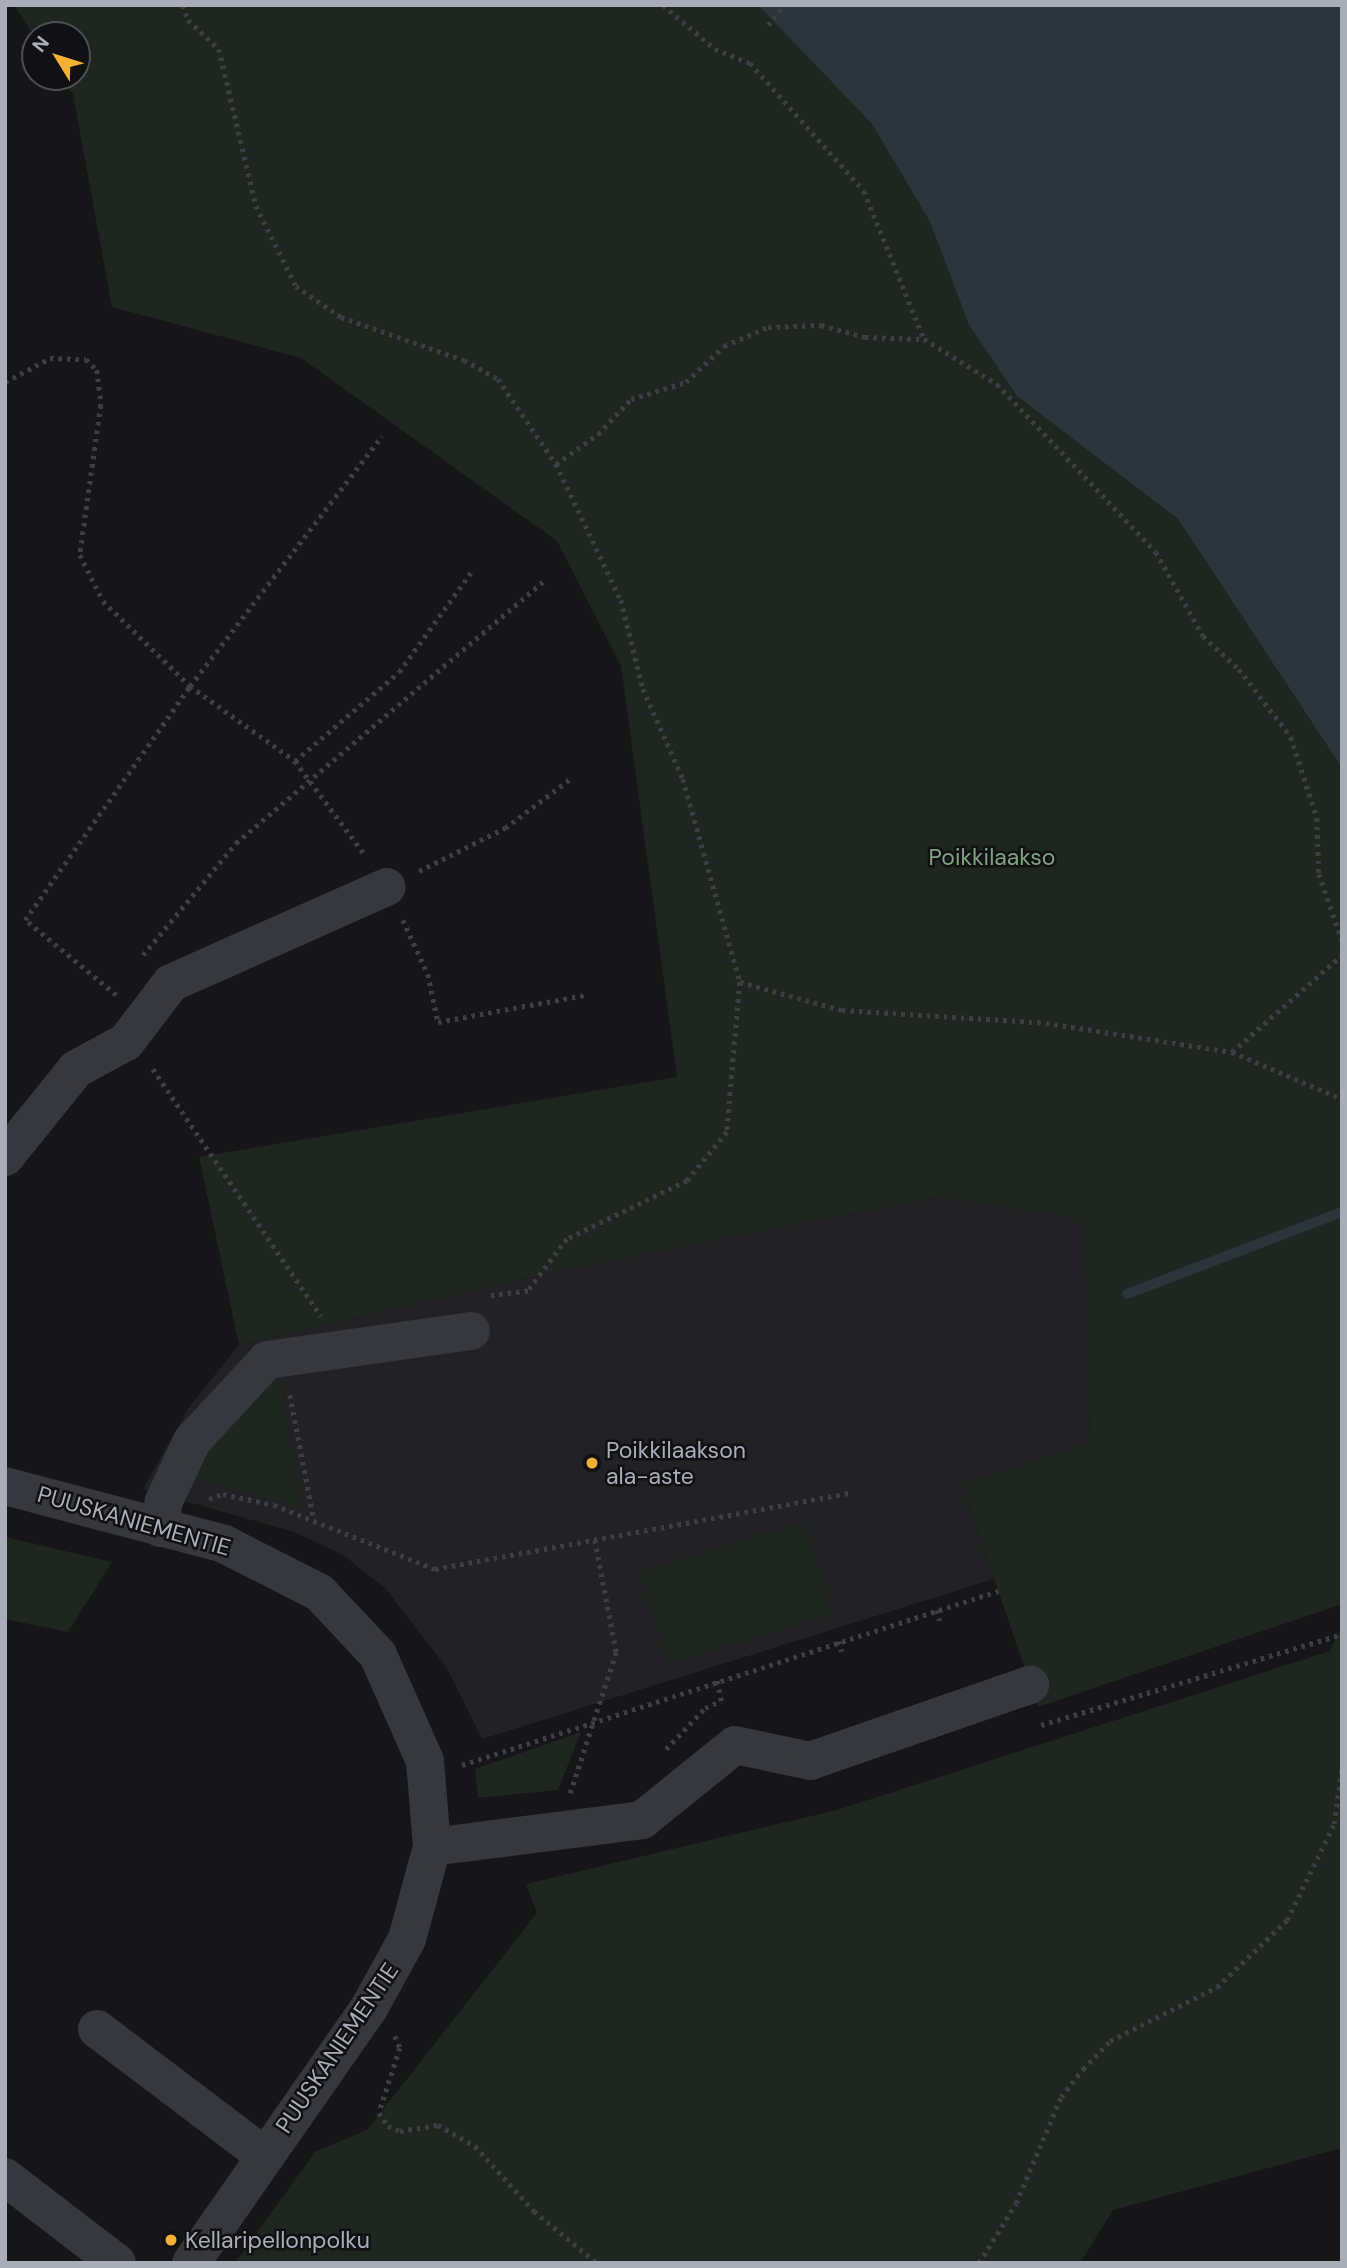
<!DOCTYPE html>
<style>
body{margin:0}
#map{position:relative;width:1347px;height:2268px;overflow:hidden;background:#161618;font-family:"DM Sans",sans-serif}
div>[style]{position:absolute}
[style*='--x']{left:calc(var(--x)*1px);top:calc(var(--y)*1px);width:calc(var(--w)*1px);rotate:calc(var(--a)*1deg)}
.built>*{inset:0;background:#222225}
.green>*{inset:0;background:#1e261f}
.water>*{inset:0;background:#2c353c}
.stream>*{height:10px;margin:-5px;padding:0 5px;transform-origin:5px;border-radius:5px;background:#2c353c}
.path>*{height:4.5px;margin-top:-2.25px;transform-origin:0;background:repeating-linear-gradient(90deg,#3d3f44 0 3.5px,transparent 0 8.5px)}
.minor>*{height:38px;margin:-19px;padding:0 19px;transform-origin:19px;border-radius:19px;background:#37383d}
.dots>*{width:19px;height:19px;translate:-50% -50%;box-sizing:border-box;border:4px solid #111113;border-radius:50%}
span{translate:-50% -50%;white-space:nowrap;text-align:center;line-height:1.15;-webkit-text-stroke:5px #111113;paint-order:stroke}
.park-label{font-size:23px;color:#7fa381}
.poi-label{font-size:23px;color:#a8adb8}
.left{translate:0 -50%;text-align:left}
.street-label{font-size:23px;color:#a8adb8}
.frame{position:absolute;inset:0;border:7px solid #a8adb8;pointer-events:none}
.north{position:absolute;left:21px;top:21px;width:70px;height:70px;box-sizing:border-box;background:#111113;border:2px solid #4d4f55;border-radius:50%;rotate:308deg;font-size:19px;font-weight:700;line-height:28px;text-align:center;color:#a8adb8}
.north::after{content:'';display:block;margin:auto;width:24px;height:32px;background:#f2b134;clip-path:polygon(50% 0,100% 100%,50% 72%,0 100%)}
</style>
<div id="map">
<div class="built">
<i style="clip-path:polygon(938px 1197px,1085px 1219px,1090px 1441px,962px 1485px,994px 1579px,482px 1739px,447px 1668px,385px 1588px,343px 1555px,294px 1532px,143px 1489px,189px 1407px,239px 1345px,558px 1271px)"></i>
</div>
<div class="green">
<i style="clip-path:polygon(14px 5px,758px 5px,872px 124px,930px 222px,969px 325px,1017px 395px,1178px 519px,1342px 768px,1342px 1604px,1038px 1707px,962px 1485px,1090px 1441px,1084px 1219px,938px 1197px,558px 1271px,239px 1345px,199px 1157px,677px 1077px,621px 666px,557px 541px,301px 358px,112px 307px,73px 94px,61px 77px,77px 77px,77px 35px,35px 37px)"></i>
<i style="clip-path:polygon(278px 1371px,300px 1508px,193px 1478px,203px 1447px)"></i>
<i style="clip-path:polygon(803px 1521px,832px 1614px,669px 1665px,640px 1572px)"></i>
<i style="clip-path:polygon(5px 1537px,112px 1562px,68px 1632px,5px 1619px)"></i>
<i style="clip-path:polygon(1342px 1626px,1342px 2148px,1113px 2210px,1080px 2263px,235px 2263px,315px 2152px,367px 2130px,537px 1913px,526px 1884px,837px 1810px,1330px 1651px)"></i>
<i style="clip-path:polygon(581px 1732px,558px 1790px,478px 1798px,475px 1769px)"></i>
</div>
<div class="water">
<i style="clip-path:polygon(758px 5px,1342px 5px,1342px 768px,1178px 519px,1017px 396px,969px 325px,930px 222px,872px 124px)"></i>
</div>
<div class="stream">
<i style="--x:1127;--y:1294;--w:230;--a:-20.9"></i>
</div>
<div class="path">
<i style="--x:183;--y:5;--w:16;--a:72"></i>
<i style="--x:188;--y:20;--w:42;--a:43.1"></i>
<i style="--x:219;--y:49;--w:161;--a:76.7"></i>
<i style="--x:256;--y:206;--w:89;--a:63.4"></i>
<i style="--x:296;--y:286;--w:55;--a:34.6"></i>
<i style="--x:341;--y:317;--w:130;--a:19.3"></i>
<i style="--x:464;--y:360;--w:39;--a:29"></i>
<i style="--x:498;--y:379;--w:103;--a:55.7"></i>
<i style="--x:556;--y:464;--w:151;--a:64.5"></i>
<i style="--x:621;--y:600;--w:92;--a:76.1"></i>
<i style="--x:643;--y:689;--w:98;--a:66"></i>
<i style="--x:683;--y:779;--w:211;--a:74.3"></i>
<i style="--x:740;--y:982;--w:151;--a:95"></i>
<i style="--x:727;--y:1132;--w:63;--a:129.2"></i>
<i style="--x:687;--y:1181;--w:133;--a:154.2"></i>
<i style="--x:567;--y:1239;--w:65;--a:126.9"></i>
<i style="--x:528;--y:1291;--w:40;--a:172.9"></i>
<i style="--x:663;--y:5;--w:68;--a:40.2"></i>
<i style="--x:715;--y:49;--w:38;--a:22"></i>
<i style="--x:750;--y:63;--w:171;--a:48.3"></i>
<i style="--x:864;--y:191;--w:160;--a:67.9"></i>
<i style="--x:768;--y:25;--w:26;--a:-50"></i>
<i style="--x:5;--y:382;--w:51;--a:-28.1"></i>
<i style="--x:50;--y:358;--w:36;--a:2"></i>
<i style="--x:86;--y:359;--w:16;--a:45"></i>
<i style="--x:97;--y:370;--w:35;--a:83"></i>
<i style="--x:101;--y:405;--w:151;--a:98"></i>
<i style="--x:80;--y:555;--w:51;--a:63.4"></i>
<i style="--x:103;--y:601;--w:122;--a:44.3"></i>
<i style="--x:190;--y:686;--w:129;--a:35.5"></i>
<i style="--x:295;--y:761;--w:117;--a:53.3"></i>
<i style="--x:556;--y:464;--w:52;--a:-35.5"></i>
<i style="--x:598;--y:434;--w:48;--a:-46.7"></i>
<i style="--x:631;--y:399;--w:58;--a:-17.2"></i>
<i style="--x:686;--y:382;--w:52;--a:-43.5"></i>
<i style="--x:724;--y:346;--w:48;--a:-23.4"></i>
<i style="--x:768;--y:327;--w:53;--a:-2.2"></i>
<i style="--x:821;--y:325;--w:46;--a:15.3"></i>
<i style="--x:865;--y:337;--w:59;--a:1.9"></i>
<i style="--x:924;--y:339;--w:86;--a:31.7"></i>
<i style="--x:997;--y:384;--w:231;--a:46.6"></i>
<i style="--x:1156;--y:552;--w:96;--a:60.8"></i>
<i style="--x:1203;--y:636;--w:49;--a:42.5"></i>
<i style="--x:1239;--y:669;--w:86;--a:52.6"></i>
<i style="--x:1291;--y:737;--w:85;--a:72.2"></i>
<i style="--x:1317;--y:818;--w:56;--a:88"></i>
<i style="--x:1319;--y:874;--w:70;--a:70.8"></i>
<i style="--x:295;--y:761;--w:137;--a:-40.6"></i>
<i style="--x:399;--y:672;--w:123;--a:-54.2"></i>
<i style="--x:419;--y:871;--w:96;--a:-26.6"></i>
<i style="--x:505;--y:828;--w:81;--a:-37"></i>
<i style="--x:403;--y:920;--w:60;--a:65.2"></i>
<i style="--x:428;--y:974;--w:49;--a:78.2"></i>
<i style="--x:438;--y:1022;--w:149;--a:-10.4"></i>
<i style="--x:143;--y:955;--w:146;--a:-50.3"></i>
<i style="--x:236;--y:843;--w:403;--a:-40.4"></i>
<i style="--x:740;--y:982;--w:106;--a:15.4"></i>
<i style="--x:842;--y:1010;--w:204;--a:3.6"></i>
<i style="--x:1046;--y:1023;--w:188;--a:8.9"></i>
<i style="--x:1232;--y:1052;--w:147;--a:-41.4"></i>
<i style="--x:116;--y:995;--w:118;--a:-140.5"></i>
<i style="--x:25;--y:920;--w:286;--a:-54.8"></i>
<i style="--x:190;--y:686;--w:315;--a:-52.5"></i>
<i style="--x:1232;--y:1052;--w:120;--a:23.1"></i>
<i style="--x:153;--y:1069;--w:299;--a:55.8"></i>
<i style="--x:290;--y:1395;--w:127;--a:79.1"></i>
<i style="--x:209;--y:1499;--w:15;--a:-20"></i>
<i style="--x:223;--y:1494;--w:52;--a:12.2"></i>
<i style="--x:274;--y:1505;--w:173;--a:21.7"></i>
<i style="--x:435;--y:1569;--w:425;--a:-10.4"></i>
<i style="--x:937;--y:1610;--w:11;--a:75"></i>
<i style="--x:839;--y:1641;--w:11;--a:75"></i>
<i style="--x:1041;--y:1725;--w:314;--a:-16.8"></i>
<i style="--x:666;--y:1749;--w:57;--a:-46.4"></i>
<i style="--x:705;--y:1708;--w:17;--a:-24"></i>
<i style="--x:721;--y:1701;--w:21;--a:-101"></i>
<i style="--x:462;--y:1765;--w:564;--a:-17.98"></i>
<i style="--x:570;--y:1793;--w:148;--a:-71.9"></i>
<i style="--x:616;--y:1652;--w:116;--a:-100.9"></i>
<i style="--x:395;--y:2036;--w:13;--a:67"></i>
<i style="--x:400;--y:2048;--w:68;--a:107.9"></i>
<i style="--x:379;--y:2113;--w:16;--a:55"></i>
<i style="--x:388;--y:2126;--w:13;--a:23"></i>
<i style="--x:400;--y:2131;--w:38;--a:-9"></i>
<i style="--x:438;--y:2125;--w:43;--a:29.6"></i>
<i style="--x:475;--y:2146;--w:88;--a:47.8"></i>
<i style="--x:534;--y:2211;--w:82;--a:39.5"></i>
<i style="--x:979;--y:2263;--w:70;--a:-58.3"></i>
<i style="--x:1016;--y:2203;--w:115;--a:-67"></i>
<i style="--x:1061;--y:2097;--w:36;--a:-52"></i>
<i style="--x:1083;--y:2069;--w:39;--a:-46"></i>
<i style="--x:1110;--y:2041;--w:120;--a:-26.8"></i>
<i style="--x:1217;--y:1987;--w:97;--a:-43.7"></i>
<i style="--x:1287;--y:1920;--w:107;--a:-63.9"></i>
<i style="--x:1334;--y:1824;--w:58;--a:-82"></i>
</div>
<div class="minor">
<i style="--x:5;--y:1157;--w:113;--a:-51.1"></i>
<i style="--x:76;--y:1069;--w:57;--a:-28.4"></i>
<i style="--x:126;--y:1042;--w:74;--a:-52.7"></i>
<i style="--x:171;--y:983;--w:236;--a:-24"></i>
<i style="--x:5;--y:1486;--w:227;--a:14.8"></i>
<i style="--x:224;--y:1544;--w:108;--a:27"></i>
<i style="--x:320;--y:1593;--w:85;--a:46.9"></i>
<i style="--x:378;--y:1655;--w:116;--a:66.1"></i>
<i style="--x:425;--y:1761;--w:86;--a:85.3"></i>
<i style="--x:432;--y:1847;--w:95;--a:105.2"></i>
<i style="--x:407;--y:1939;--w:79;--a:118.8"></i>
<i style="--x:369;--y:2008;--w:311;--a:124.9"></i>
<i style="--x:160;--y:1528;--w:27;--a:-82"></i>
<i style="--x:164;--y:1501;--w:66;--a:-65"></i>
<i style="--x:192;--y:1441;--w:110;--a:-47.2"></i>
<i style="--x:267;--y:1360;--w:206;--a:-8.1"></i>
<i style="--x:432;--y:1847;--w:212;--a:-7.3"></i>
<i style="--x:642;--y:1820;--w:119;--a:-38.9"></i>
<i style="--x:735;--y:1745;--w:77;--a:12"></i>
<i style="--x:810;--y:1761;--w:233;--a:-19.1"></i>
<i style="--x:97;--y:2029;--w:211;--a:37.1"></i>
<i style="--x:5;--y:2177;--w:141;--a:37.5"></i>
</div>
<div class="dots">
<i style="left:592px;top:1463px;background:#f2b134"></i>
<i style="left:171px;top:2240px;background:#f2b134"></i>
</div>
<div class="park-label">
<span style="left:992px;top:857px">Poikkilaakso</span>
</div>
<div class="poi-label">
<span class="left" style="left:606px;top:1463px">Poikkilaakson<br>ala-aste</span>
<span class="left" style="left:185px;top:2240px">Kellaripellonpolku</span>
</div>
<div class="street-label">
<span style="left:134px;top:1521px;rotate:16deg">PUUSKANIEMENTIE</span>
<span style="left:337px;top:2048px;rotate:-56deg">PUUSKANIEMENTIE</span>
</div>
<div class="frame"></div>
<div class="north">N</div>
</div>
